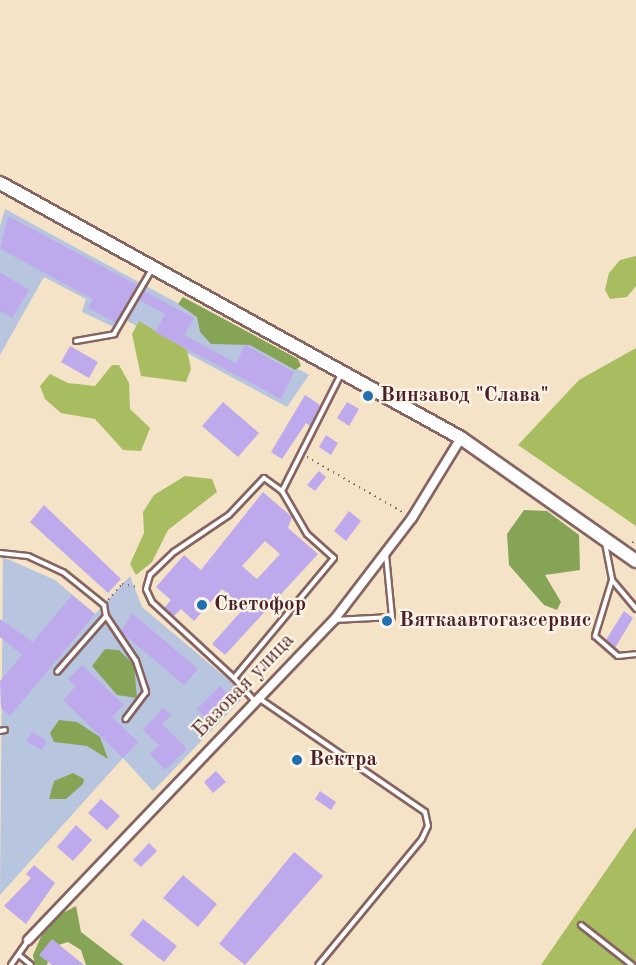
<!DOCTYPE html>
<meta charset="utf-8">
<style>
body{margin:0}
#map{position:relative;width:636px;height:965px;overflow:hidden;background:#f4e3c7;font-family:"Old Standard TT",serif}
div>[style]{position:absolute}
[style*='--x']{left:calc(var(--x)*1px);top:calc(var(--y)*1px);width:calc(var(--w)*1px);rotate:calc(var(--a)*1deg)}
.industrial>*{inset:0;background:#b8c5de}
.green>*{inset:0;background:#a8bc60}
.forest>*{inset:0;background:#86a456}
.building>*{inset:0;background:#bfa9ed}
.path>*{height:1.5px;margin-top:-0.75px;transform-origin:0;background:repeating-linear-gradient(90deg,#866462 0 1.5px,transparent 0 6px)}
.roads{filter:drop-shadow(2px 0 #866462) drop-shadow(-2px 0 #866462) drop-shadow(0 2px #866462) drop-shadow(0 -2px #866462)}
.lane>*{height:4px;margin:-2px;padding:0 2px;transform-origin:2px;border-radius:2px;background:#fff}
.street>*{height:8px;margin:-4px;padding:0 4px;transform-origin:4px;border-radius:4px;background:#fff}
.secondary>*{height:12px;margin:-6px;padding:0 6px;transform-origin:6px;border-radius:6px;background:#fff}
.dots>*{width:16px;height:16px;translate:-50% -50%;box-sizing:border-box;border:3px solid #fcf5e5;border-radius:50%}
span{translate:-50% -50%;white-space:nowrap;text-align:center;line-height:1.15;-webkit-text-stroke:4.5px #fcf5e5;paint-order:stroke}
.poi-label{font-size:21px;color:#4a1f2b;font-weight:700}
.left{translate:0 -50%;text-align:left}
.street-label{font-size:21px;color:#4a1f2b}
</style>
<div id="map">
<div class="industrial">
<i style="clip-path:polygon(5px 209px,309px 375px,287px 407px,122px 318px,116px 328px,82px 312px,86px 299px,44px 277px,0 355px,0 226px)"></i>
<i style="clip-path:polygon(3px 557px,55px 580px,95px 614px,130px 576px,142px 607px,237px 687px,241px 700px,153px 791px,123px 758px,0 895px)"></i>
</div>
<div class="green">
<i style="clip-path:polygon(636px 256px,636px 286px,627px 297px,610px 299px,605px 290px,609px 273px,620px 260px)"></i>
<i style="clip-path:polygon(139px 321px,187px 350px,191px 369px,186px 382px,141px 376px,132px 334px)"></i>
<i style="clip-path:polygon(636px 348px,636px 526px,518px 445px,579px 380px)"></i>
<i style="clip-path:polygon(112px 365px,119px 365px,129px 383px,130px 409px,150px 428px,141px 451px,123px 450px,95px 419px,61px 413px,45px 399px,40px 386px,50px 374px,68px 383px,95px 386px)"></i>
<i style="clip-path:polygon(185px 476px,212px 479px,217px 492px,168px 530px,152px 562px,136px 575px,130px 564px,144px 533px,143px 512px,154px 495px)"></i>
<i style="clip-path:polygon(636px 827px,636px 965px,541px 965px)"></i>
</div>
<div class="forest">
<i style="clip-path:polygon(183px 297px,298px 359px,301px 366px,295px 370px,250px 345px,211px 344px,200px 332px,197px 317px,178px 304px)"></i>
<i style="clip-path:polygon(524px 510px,547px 511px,579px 535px,580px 570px,545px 575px,561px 602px,557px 610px,544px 605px,509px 565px,507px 534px)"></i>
<i style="clip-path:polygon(105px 649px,119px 650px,134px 665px,137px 698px,117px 695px,92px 666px)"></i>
<i style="clip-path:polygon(59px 720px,77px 722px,100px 737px,108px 759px,87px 746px,54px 742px,50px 733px)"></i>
<i style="clip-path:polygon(73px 773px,84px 779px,83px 784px,66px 799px,49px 799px,54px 781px)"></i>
<i style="clip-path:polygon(76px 906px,81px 932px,124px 965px,86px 965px,81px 950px,68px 942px,52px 947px,47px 965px,35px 965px,33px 955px,43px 932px,52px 919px)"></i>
</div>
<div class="building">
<i style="clip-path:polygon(8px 216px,137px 285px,116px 323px,88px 308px,93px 299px,0 249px)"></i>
<i style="clip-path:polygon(0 272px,29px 290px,12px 318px,0 311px)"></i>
<i style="clip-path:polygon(144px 291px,194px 318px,184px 335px,236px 363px,245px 345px,294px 372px,281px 399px,155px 332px,165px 314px,139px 300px)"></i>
<i style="clip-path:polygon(70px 346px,98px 362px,89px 378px,61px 362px)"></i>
<i style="clip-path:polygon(305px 395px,320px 405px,310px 426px,306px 423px,282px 459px,271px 452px)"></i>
<i style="clip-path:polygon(223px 402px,259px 433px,238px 457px,202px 426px)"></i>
<i style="clip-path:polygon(347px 402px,359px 409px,349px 426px,337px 418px)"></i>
<i style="clip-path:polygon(326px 435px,338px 443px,331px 455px,319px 447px)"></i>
<i style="clip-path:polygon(319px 471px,326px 477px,315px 491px,307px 485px)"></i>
<i style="clip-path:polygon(evenodd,263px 492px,292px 517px,288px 528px,318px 554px,225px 655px,212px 644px,244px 608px,222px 589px,194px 621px,181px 609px,174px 616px,164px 608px,171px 600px,156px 587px,184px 555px,201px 570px,263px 492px,265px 541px,280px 554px,257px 579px,242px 566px,265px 541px)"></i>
<i style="clip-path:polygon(44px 505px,121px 579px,108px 593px,30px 522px)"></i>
<i style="clip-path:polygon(349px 511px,361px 521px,346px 541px,334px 531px)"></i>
<i style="clip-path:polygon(72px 595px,95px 614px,10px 716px,1px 708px,0 681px,22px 655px,0 637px,0 619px,33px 642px)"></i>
<i style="clip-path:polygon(624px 611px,633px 618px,615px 648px,606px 640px)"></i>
<i style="clip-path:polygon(132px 613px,198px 669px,184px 685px,121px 632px)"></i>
<i style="clip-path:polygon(82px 665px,124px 705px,112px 717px,138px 742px,123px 758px,63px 700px,76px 686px,68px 679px)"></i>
<i style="clip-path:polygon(220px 686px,233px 699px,210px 722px,197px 709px)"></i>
<i style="clip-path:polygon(163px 708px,171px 715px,162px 724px,187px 749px,165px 770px,150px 754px,159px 745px,143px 730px)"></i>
<i style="clip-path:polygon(32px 732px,47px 741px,42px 750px,26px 741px)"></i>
<i style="clip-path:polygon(216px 771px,226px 782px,213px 793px,204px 782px)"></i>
<i style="clip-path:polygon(320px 791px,336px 802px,331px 810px,315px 799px)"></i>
<i style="clip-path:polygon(101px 799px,120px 816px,107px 830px,88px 813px)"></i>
<i style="clip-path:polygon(76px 825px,92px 840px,73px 861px,57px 847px)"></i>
<i style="clip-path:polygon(149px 843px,157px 851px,141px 867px,133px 860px)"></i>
<i style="clip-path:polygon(294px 852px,323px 876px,245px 965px,219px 944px)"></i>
<i style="clip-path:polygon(34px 865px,55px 883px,26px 924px,4px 906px,31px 878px,26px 874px)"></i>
<i style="clip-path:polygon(183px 875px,217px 904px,198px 927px,163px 898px)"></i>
<i style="clip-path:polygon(143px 919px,177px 946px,164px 962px,130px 935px)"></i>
<i style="clip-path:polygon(52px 939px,84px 965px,52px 965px,39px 955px)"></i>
</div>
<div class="path">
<i style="--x:307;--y:457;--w:112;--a:30"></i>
<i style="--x:632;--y:543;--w:6;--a:-45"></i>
<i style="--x:108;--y:600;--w:21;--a:-49"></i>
<i style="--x:122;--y:584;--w:16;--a:11"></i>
</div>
<div class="roads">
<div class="lane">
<i style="--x:76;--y:341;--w:39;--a:-10"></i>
<i style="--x:114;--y:334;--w:73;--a:-59.6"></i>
<i style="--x:264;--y:478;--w:22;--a:36"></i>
<i style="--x:282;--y:491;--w:50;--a:59.8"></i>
<i style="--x:307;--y:534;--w:36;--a:42"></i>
<i style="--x:334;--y:558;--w:156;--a:129.8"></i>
<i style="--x:234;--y:678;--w:112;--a:-137.2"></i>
<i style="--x:152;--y:602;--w:14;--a:-115"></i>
<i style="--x:146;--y:589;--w:15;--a:-74"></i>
<i style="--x:150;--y:575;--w:33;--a:-44"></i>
<i style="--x:174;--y:552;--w:66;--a:-33.9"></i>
<i style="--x:229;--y:515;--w:51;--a:-46.6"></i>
<i style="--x:282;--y:491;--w:131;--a:-63.2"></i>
<i style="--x:605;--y:543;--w:38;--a:79"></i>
<i style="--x:612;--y:580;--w:38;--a:50"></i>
<i style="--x:0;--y:553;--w:28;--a:6"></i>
<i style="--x:28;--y:556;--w:38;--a:25"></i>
<i style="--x:63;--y:572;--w:53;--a:38.8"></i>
<i style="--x:104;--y:605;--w:11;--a:80"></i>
<i style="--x:106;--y:616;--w:74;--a:131.2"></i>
<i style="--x:612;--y:580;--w:59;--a:106.9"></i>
<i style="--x:595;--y:636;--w:30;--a:41"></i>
<i style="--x:618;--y:656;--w:18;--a:-6"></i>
<i style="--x:106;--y:616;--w:54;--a:56.3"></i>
<i style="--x:136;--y:661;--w:33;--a:72"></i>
<i style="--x:146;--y:692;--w:34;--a:127"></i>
<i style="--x:334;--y:620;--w:58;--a:-3"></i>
<i style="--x:392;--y:617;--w:62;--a:-95.5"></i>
<i style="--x:234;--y:678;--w:30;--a:48"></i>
<i style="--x:260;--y:699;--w:200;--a:34.4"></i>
<i style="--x:425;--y:812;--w:14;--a:78"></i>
<i style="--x:428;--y:826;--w:14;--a:115"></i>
<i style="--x:422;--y:839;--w:163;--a:129.5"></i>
<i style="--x:0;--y:731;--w:5;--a:-11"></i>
<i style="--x:581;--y:925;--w:65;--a:38.1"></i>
<i style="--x:20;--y:956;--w:14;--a:39"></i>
<i style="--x:11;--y:965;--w:29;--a:-55"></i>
</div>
<div class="street">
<i style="--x:28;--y:940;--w:443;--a:-46.3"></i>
<i style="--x:334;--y:620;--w:128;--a:-52.6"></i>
<i style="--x:412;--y:518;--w:94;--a:-58.5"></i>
</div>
<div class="secondary">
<i style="--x:0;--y:183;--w:527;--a:28.95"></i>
<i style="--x:461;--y:438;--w:214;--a:35.1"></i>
</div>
</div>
<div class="dots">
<i style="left:368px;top:396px;background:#1f6fb2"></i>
<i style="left:202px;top:605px;background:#1f6fb2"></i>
<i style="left:387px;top:621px;background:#1f6fb2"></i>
<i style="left:297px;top:760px;background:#1f6fb2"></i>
</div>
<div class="poi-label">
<span class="left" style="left:380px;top:396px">Винзавод "Слава"</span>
<span class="left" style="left:214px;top:605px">Светофор</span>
<span class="left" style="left:399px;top:621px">Вяткаавтогазсервис</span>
<span class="left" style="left:309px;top:760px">Вектра</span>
</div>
<div class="street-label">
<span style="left:244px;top:686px;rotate:-46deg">Базовая улица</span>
</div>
</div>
